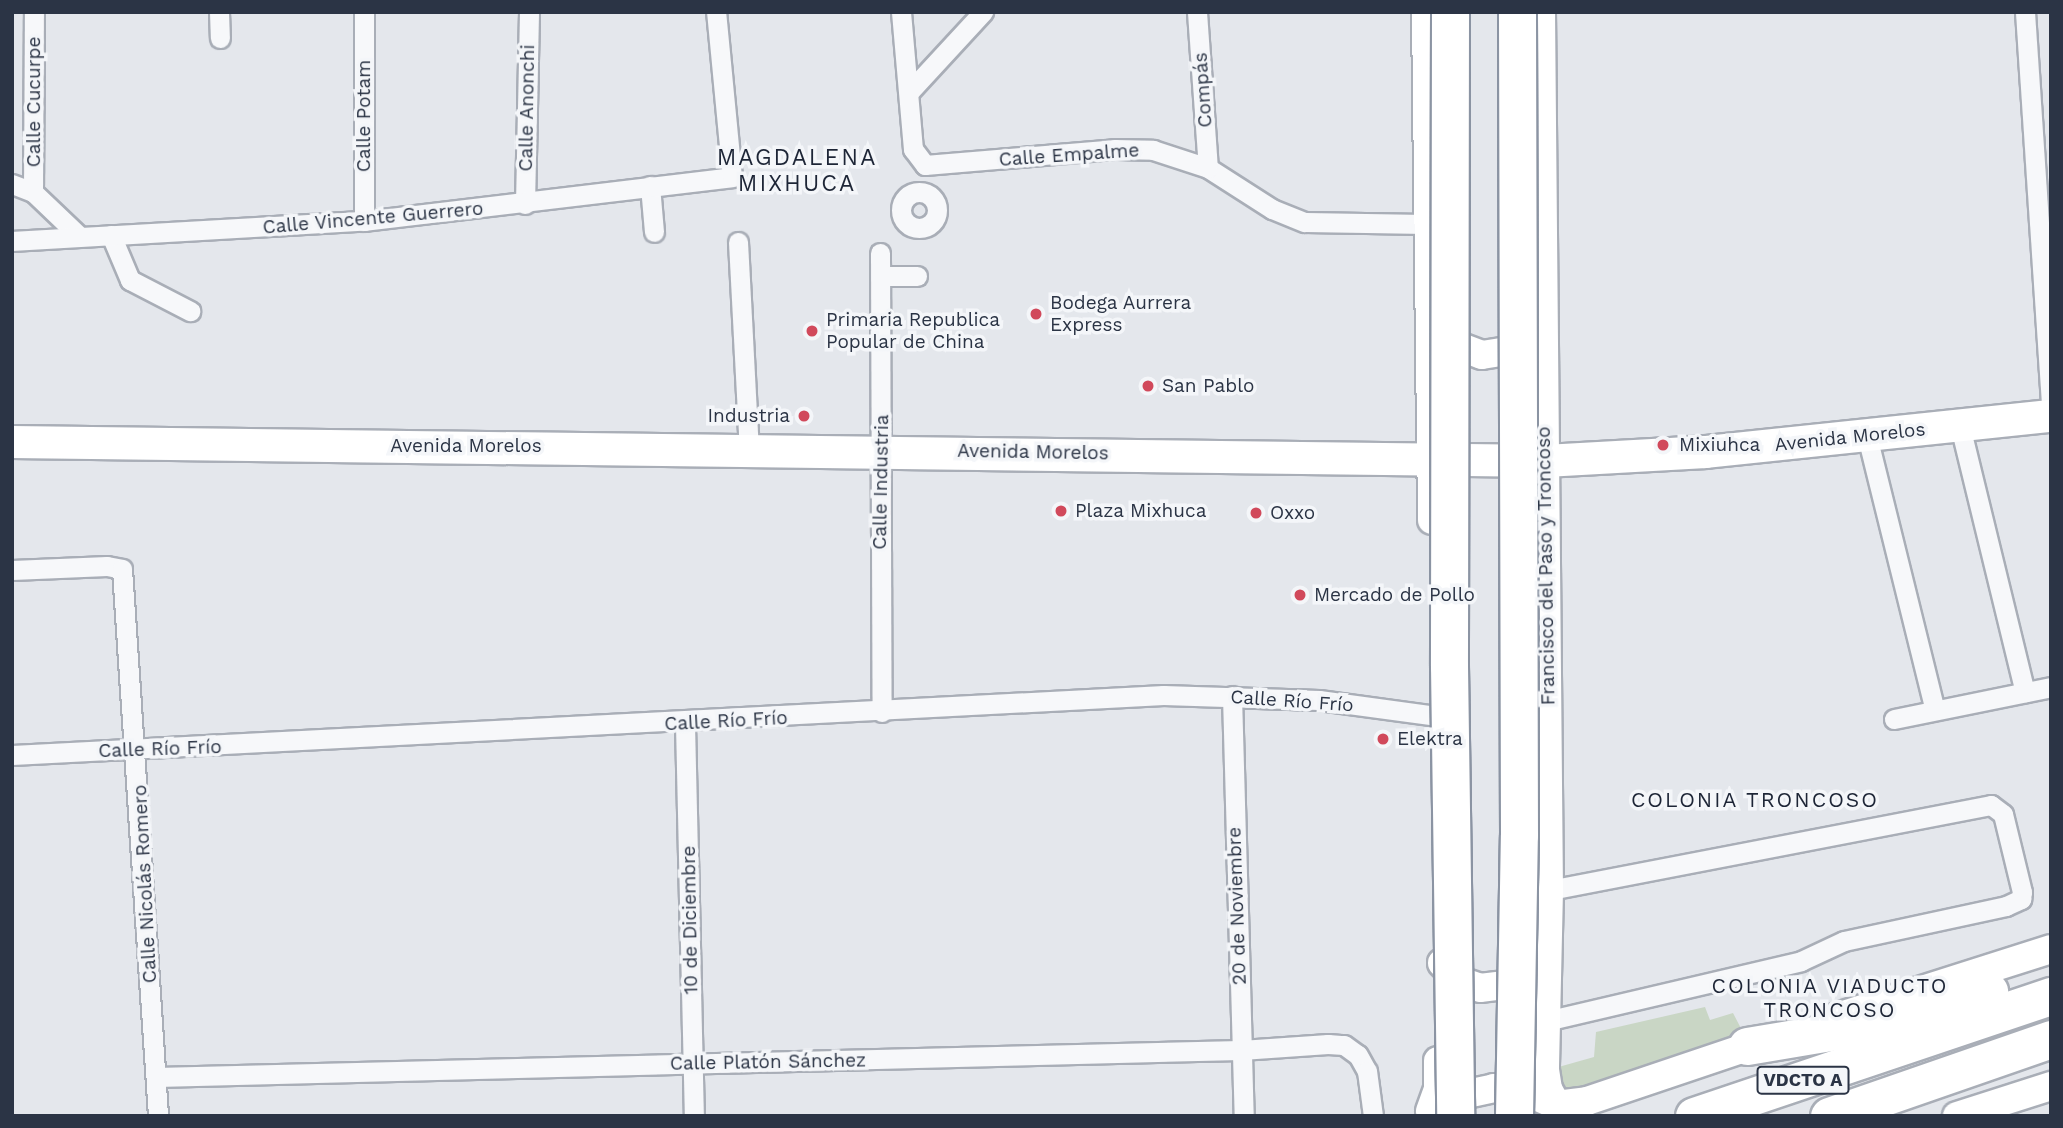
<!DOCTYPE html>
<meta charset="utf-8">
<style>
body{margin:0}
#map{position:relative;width:2063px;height:1128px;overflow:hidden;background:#e4e7ec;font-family:"Work Sans",sans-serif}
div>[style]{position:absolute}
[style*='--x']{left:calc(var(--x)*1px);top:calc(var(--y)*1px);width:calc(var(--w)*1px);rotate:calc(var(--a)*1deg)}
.green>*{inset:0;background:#c9d6c5}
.roads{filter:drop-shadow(2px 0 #a9aeb7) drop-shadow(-2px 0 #a9aeb7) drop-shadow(0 2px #a9aeb7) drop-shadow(0 -2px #a9aeb7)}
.street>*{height:19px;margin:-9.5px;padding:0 9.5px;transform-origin:9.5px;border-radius:9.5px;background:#f7f8fa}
.street>.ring{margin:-9.5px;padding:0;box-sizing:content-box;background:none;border:19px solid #f7f8fa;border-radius:50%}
.secondary>*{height:28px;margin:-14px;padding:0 14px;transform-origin:14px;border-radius:14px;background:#fff}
.primary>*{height:32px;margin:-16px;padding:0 16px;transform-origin:16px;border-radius:16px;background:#fff}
.highway>*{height:37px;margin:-18.5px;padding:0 18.5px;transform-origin:18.5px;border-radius:18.5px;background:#fff}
.bridges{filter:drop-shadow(2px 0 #8b94a3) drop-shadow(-2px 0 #8b94a3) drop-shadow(0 2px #8b94a3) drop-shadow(0 -2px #8b94a3)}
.highway-bridge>*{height:37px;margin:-18.5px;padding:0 18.5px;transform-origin:18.5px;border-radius:18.5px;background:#fff}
.dots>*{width:19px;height:19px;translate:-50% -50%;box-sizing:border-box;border:4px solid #f4f6f9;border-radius:50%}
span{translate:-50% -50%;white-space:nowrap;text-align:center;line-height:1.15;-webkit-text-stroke:7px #f4f6f9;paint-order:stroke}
.shield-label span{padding:2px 5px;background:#f4f6f9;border:2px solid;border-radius:5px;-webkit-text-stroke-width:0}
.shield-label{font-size:18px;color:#2b3445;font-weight:700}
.street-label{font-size:19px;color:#2b3445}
.poi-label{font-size:19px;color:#2b3445}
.left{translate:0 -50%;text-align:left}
.right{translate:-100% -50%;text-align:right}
.neighbourhood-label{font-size:21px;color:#1d2536;letter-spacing:2px}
.quarter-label{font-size:23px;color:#1d2536;letter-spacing:2px}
.frame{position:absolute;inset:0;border:14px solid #2b3445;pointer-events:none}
</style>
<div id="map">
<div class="green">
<i style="clip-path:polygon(1705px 1007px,1710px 1020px,1733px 1013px,1746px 1038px,1587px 1095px,1562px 1093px,1555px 1068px,1594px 1057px,1596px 1032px)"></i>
</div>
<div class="roads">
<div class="street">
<i style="--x:219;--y:12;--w:26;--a:88"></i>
<i style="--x:364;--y:12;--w:209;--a:90"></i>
<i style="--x:901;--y:12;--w:138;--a:85"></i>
<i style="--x:913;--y:149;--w:20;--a:53"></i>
<i style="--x:925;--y:165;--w:190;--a:-4.8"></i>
<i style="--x:1114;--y:149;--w:39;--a:1"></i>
<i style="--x:1153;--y:150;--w:58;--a:18.1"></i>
<i style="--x:1208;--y:168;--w:76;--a:32.6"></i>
<i style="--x:1272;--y:209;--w:35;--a:22"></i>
<i style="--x:1305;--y:222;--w:121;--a:0.9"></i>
<i style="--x:1197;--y:12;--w:156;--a:86"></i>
<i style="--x:2025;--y:12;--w:391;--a:86.2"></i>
<i style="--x:910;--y:91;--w:108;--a:-47.3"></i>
<i style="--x:12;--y:184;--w:22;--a:21"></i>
<i style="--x:33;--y:192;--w:64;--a:43.7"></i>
<i style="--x:650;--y:186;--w:46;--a:85"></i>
<i style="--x:33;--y:192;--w:180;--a:-89.7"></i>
<i class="ring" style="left:901px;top:192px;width:17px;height:17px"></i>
<i style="--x:525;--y:204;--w:192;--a:-88.8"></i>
<i style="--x:111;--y:235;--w:49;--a:67.1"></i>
<i style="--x:130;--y:280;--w:68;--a:27.3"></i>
<i style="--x:12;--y:241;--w:353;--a:-3.3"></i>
<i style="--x:364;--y:221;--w:371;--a:-6.8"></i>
<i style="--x:732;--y:177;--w:166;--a:-95.5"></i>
<i style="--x:738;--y:242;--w:207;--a:87"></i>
<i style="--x:880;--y:253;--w:459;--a:89.8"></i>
<i style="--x:881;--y:276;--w:36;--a:0"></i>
<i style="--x:1960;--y:426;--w:274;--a:76.3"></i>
<i style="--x:1867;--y:436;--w:282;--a:76.1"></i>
<i style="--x:12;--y:570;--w:95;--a:-2.4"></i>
<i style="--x:107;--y:566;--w:15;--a:11"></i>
<i style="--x:122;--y:569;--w:548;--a:86.23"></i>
<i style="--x:1232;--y:696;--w:420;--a:88.4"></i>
<i style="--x:1894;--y:719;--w:160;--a:-11.5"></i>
<i style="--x:685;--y:724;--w:392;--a:88.7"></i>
<i style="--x:12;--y:755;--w:1153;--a:-2.98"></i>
<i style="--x:1163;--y:695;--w:156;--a:1.8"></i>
<i style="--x:1319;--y:700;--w:120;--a:7.7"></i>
<i style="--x:1546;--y:1021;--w:262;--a:-13.2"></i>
<i style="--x:1801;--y:961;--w:47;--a:-24.9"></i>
<i style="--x:1844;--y:941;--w:166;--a:-12.2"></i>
<i style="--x:2006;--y:906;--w:17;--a:-25"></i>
<i style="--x:2021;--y:899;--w:7;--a:-82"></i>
<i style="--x:2022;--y:892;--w:80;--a:-103.7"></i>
<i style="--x:2003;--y:814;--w:15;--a:-143"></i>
<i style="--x:1991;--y:805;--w:450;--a:169.1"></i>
<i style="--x:156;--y:1077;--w:1085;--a:-1.43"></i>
<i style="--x:1241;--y:1050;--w:87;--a:-3.9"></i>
<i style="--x:1328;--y:1044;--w:16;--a:4"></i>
<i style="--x:1344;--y:1045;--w:17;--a:36"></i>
<i style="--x:1358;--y:1055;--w:18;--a:61"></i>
<i style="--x:1367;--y:1071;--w:45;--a:82.4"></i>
</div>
<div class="secondary">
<i style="--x:1426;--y:12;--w:508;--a:89.32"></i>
<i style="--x:1541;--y:12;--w:878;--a:89.48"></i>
<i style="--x:1549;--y:890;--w:180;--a:91.3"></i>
<i style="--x:1545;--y:1070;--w:19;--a:81"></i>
<i style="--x:1548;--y:1089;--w:31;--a:61"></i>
<i style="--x:1439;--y:329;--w:28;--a:39"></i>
<i style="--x:1461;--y:347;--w:22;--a:21"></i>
<i style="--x:1482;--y:355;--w:32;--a:-9"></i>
<i style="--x:1514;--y:350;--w:22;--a:-36"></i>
<i style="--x:1442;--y:963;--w:25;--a:45"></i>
<i style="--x:1460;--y:981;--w:21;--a:19"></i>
<i style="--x:1480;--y:988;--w:32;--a:-7"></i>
<i style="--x:1512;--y:984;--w:24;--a:-36"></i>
<i style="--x:1837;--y:1017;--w:225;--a:-17.6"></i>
<i style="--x:1438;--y:1106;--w:26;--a:-25"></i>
<i style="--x:1462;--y:1095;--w:33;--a:-12"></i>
<i style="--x:1494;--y:1088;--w:28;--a:4"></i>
<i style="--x:1522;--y:1090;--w:37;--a:24"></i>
<i style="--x:1556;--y:1105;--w:31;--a:-7"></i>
<i style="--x:1587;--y:1101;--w:188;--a:-18.6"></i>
<i style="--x:1430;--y:1111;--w:23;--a:-70"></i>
<i style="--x:1438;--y:1089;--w:28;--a:-90"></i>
<i style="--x:1957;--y:1116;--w:99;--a:-17.7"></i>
</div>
<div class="primary">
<i style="--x:12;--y:442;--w:1533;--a:0.71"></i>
<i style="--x:1545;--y:461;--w:161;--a:-3.2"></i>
<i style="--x:1706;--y:452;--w:347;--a:-6"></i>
</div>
<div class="highway">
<i style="--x:1747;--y:1046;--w:128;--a:-9.5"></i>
<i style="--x:1873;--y:1025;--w:121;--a:-16.3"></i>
<i style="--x:1694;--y:1116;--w:377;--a:-18.6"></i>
<i style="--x:1829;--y:1116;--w:235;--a:-19.1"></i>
</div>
</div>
<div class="bridges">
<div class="highway-bridge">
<i style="--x:1450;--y:12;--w:654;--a:90.09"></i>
<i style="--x:1449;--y:666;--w:450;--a:89.2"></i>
<i style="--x:1514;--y:1116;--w:281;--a:-89"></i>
<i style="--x:1519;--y:835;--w:823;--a:-90.14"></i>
</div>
</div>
<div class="dots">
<i style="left:1036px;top:314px;background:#d1495b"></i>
<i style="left:812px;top:331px;background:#d1495b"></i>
<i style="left:1148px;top:386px;background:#d1495b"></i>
<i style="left:804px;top:416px;background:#d1495b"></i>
<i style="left:1663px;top:445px;background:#d1495b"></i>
<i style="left:1061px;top:511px;background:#d1495b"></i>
<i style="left:1256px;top:513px;background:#d1495b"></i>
<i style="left:1300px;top:595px;background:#d1495b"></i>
<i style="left:1383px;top:739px;background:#d1495b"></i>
</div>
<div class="shield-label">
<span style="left:1803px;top:1080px">VDCTO A</span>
</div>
<div class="street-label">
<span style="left:1203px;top:90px;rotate:-94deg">Compás</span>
<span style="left:34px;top:102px;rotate:-90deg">Calle Cucurpe</span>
<span style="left:527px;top:108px;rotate:-89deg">Calle Anonchi</span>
<span style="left:364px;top:116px;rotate:-90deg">Calle Potam</span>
<span style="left:1069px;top:155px;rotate:-4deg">Calle Empalme</span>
<span style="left:373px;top:218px;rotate:-5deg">Calle Vincente Guerrero</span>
<span style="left:1850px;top:437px;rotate:-6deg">Avenida Morelos</span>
<span style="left:466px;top:446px">Avenida Morelos</span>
<span style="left:1033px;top:452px;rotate:1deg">Avenida Morelos</span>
<span style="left:881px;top:482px;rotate:-89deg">Calle Industria</span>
<span style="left:1546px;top:566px;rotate:-91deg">Francisco del Paso y Troncoso</span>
<span style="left:1292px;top:701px;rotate:4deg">Calle Río Frío</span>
<span style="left:726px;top:721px;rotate:-3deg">Calle Río Frío</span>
<span style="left:160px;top:749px;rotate:-2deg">Calle Río Frío</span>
<span style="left:145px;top:884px;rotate:-93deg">Calle Nicolás Romero</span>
<span style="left:1237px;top:906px;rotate:-92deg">20 de Noviembre</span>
<span style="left:690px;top:920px;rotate:-91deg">10 de Diciembre</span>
<span style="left:768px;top:1062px;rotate:-1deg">Calle Platón Sánchez</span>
</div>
<div class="poi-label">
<span class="left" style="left:1050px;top:314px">Bodega Aurrera<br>Express</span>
<span class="left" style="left:826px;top:331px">Primaria Republica<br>Popular de China</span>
<span class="left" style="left:1162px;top:386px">San Pablo</span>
<span class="right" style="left:790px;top:416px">Industria</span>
<span class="left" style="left:1679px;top:445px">Mixiuhca</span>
<span class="left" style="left:1075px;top:511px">Plaza Mixhuca</span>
<span class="left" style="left:1270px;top:513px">Oxxo</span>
<span class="left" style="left:1314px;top:595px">Mercado de Pollo</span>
<span class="left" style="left:1397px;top:739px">Elektra</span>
</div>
<div class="neighbourhood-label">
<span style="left:1755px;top:800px">COLONIA TRONCOSO</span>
<span style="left:1830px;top:998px">COLONIA VIADUCTO<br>TRONCOSO</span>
</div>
<div class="quarter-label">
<span style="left:797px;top:171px">MAGDALENA<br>MIXHUCA</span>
</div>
<div class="frame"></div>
</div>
